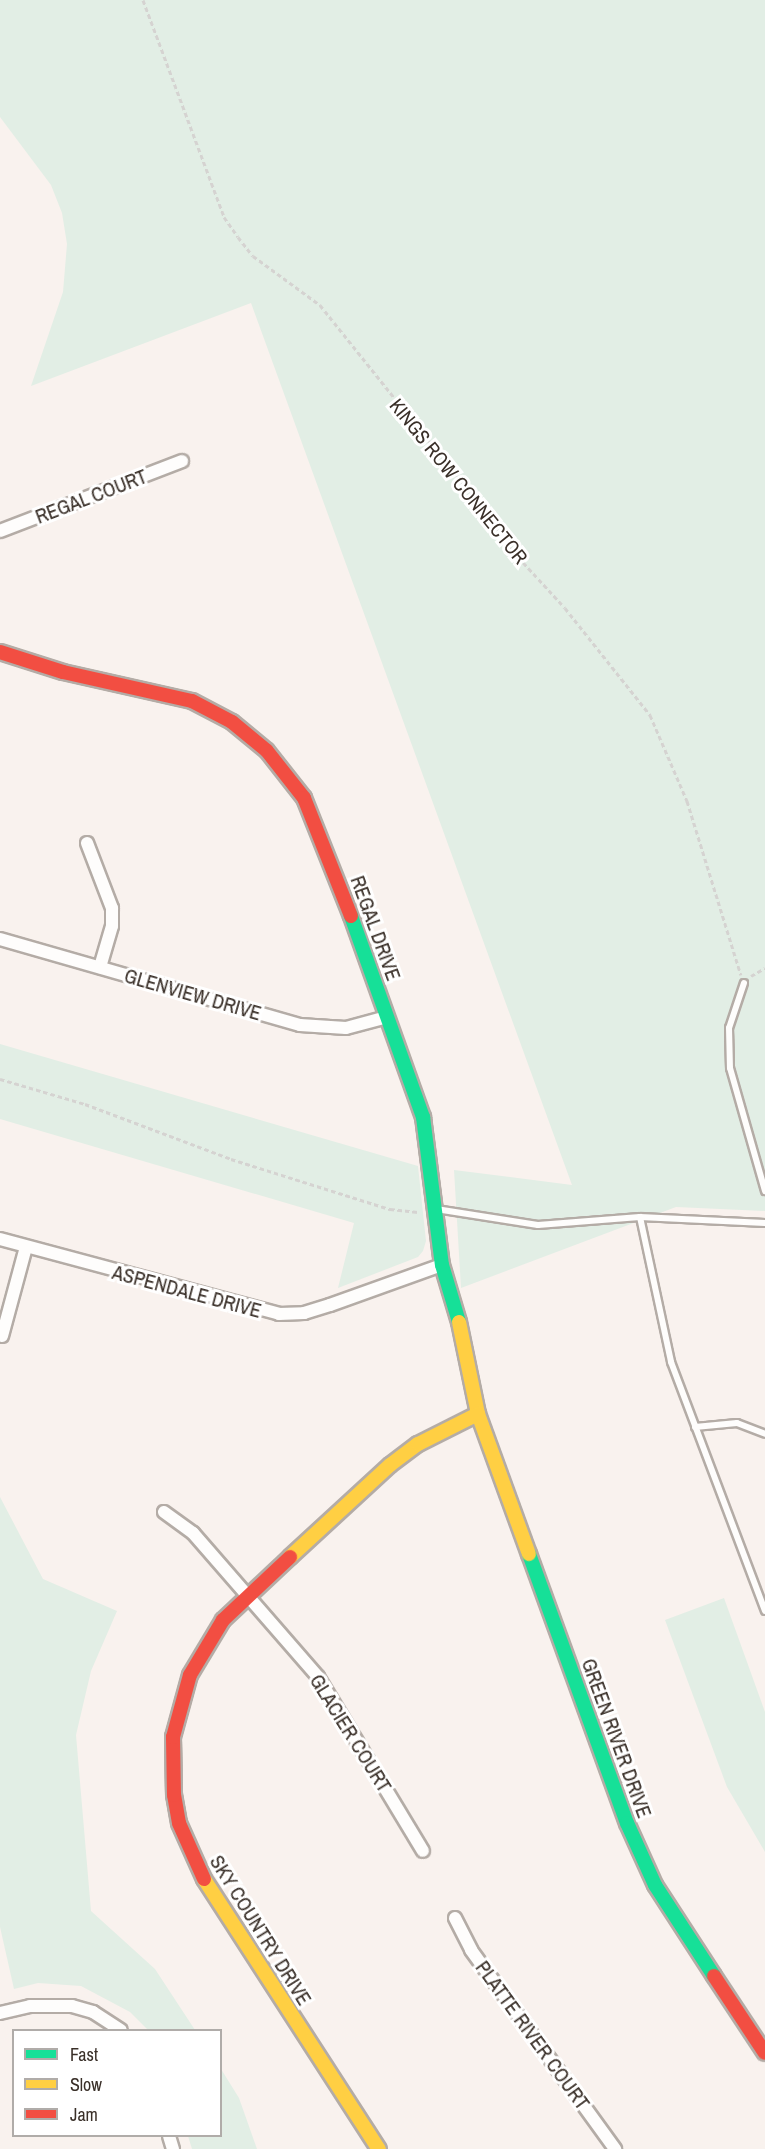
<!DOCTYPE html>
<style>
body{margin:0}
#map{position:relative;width:765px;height:2149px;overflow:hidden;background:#f9f2ee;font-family:"Archivo Narrow",sans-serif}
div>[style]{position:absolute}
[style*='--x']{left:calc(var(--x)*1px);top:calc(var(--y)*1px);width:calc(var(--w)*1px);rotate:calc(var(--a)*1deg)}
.green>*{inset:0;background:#e2eee5}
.path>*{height:3px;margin-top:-1.5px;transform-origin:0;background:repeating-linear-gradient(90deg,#d5d3d1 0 4.5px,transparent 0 7.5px)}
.roads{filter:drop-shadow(2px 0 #b4aca6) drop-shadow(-2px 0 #b4aca6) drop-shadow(0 2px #b4aca6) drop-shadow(0 -2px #b4aca6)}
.lane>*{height:6px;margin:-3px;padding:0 3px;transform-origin:3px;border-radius:3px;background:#fefdfc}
.street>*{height:12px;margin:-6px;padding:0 6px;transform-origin:6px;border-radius:6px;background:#fefdfc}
.fast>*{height:14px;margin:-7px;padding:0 7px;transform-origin:7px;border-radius:7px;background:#16e098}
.slow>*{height:14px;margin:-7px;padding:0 7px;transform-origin:7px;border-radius:7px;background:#ffcf43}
.jam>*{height:14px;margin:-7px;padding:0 7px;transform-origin:7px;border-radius:7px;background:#f24e42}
span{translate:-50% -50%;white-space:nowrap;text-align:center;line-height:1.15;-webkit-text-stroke:6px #fff;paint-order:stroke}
.street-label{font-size:20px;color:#392f28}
.legend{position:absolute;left:12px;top:2029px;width:210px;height:108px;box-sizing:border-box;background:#fff;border:2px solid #b0aca9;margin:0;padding:8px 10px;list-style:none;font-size:18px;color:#392f28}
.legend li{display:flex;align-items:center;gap:12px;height:30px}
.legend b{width:30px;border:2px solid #b0aca9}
</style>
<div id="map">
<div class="green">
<i style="clip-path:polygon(0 0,765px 0,765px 1211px,676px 1207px,461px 1288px,454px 1170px,572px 1185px,251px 303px,31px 386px,63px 292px,67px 244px,62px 213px,51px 185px,0 117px)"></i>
<i style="clip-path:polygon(0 1044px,418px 1166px,426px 1241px,423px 1251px,418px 1257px,338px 1288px,354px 1223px,0 1119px)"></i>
<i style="clip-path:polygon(0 1497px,43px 1579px,117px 1611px,91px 1671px,76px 1735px,91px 1911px,155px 1969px,195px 2030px,148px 2030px,130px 2012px,81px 1986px,38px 1983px,14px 1989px,0 1927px)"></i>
<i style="clip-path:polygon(724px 1598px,765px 1712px,765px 1852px,727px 1787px,665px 1620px)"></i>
<i style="clip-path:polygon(221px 2069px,239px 2098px,257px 2149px,192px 2149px,188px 2136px,220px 2136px)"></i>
</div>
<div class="path">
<i style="--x:143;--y:0;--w:232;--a:69.5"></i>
<i style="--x:224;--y:217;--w:24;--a:55"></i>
<i style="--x:238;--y:237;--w:24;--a:52"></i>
<i style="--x:253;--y:256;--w:83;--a:36.2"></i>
<i style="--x:320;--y:305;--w:245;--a:51.3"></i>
<i style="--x:473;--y:496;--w:61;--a:55"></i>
<i style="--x:508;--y:546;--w:84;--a:47.4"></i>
<i style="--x:565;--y:608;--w:137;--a:51.5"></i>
<i style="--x:650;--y:715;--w:94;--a:66.7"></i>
<i style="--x:687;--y:801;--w:182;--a:72.8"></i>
<i style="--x:751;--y:976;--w:16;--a:-30"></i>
<i style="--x:0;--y:1079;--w:89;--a:16.4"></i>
<i style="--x:85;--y:1104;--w:156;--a:20.6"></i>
<i style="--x:231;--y:1159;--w:167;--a:17.5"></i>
<i style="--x:390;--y:1209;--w:28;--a:6"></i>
</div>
<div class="roads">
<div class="lane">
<i style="--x:744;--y:983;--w:47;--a:108.4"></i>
<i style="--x:729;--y:1028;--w:40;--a:88.6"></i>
<i style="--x:730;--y:1068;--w:128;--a:74.1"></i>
<i style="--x:436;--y:1209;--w:103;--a:8.9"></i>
<i style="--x:538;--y:1225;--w:102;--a:-4.5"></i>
<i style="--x:640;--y:1217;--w:125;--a:2.7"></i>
<i style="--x:640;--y:1217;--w:148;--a:77.9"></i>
<i style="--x:671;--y:1362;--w:266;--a:69.3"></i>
<i style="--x:695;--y:1427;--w:42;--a:-5.4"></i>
<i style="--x:737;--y:1423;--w:30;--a:21"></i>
</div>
<div class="street">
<i style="--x:0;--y:531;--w:195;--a:-21"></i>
<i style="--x:87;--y:843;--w:70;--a:69"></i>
<i style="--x:112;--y:908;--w:18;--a:90"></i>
<i style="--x:112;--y:926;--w:43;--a:106.3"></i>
<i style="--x:0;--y:939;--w:312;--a:16"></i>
<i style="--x:300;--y:1025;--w:46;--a:3.7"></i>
<i style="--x:346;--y:1028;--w:42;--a:-15"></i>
<i style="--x:0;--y:1239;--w:289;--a:15"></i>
<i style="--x:279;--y:1314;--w:25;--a:-2"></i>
<i style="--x:304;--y:1313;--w:27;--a:-17"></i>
<i style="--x:330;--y:1305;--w:119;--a:-19.7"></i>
<i style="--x:2;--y:1336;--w:92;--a:-74.9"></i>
<i style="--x:164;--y:1512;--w:36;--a:36"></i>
<i style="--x:193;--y:1533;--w:191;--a:49"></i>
<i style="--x:318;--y:1677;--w:203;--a:58.9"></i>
<i style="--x:455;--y:1918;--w:36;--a:63"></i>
<i style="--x:471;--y:1950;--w:246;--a:54.1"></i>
<i style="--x:0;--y:2013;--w:31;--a:-13"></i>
<i style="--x:30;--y:2006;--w:42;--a:0"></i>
<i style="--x:72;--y:2006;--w:22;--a:16"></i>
<i style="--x:93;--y:2012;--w:33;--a:33"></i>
<i style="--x:169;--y:2136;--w:14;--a:73"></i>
</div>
<div class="fast">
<i style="--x:351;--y:916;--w:214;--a:70.3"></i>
<i style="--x:423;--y:1117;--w:149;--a:82.7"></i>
<i style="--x:442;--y:1265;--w:59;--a:73.4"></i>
<i style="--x:529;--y:1554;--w:286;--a:70"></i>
<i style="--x:627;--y:1823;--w:68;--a:65.7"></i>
<i style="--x:655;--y:1885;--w:108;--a:57"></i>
</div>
<div class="slow">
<i style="--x:459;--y:1322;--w:94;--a:78.3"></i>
<i style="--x:478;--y:1414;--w:149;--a:70"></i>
<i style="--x:290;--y:1557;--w:136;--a:-42.6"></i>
<i style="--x:390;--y:1465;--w:35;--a:-37"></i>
<i style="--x:418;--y:1444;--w:67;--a:-26.6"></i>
<i style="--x:204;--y:1879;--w:322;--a:57.1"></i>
</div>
<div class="jam">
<i style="--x:0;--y:652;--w:66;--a:17.6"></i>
<i style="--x:63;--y:672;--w:132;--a:12.7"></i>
<i style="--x:192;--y:701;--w:45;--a:27.7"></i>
<i style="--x:232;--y:722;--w:45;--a:39.6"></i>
<i style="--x:267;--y:751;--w:60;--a:51.8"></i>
<i style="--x:304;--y:798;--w:127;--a:68.3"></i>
<i style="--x:204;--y:1879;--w:61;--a:-114.1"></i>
<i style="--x:179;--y:1823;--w:28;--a:-100"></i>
<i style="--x:174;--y:1795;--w:58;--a:-91"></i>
<i style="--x:173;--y:1737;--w:64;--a:-74.7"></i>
<i style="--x:190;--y:1675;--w:64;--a:-59"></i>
<i style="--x:223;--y:1620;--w:92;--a:-43.2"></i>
<i style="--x:714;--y:1976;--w:92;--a:56.5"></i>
</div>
</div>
<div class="street-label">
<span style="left:459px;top:481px;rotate:51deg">KINGS ROW CONNECTOR</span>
<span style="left:91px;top:496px;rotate:-21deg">REGAL COURT</span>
<span style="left:376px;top:928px;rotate:70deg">REGAL DRIVE</span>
<span style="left:193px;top:994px;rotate:16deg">GLENVIEW DRIVE</span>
<span style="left:187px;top:1291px;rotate:15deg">ASPENDALE DRIVE</span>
<span style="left:351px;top:1733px;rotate:58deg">GLACIER COURT</span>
<span style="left:617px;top:1738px;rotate:70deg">GREEN RIVER DRIVE</span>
<span style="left:261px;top:1930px;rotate:58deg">SKY COUNTRY DRIVE</span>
<span style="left:533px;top:2035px;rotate:54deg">PLATTE RIVER COURT</span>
</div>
<ul class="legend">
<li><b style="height:8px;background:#16e098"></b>Fast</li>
<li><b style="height:8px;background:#ffcf43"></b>Slow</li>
<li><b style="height:8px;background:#f24e42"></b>Jam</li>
</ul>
</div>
